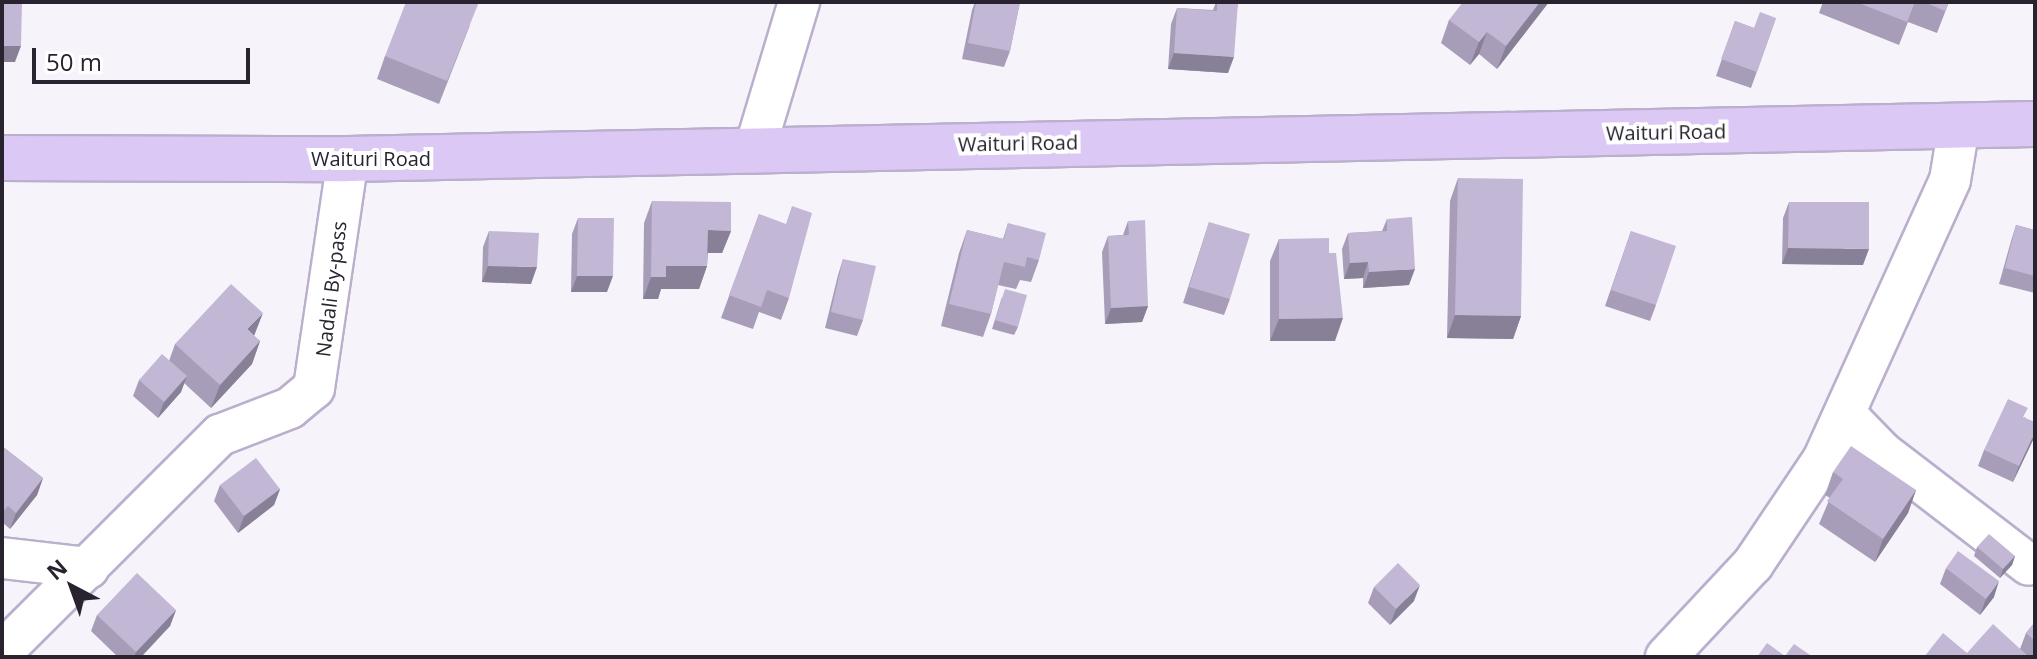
<!DOCTYPE html>
<style>
body{margin:0}
#map{position:relative;width:2037px;height:659px;overflow:hidden;background:#f6f4fa;font-family:"Open Sans",sans-serif}
div>[style]{position:absolute}
[style*='--x']{left:calc(var(--x)*1px);top:calc(var(--y)*1px);width:calc(var(--w)*1px);rotate:calc(var(--a)*1deg)}
.roads{filter:drop-shadow(2px 0 #baafcd) drop-shadow(-2px 0 #baafcd) drop-shadow(0 2px #baafcd) drop-shadow(0 -2px #baafcd)}
.minor>*{height:40px;margin:-20px;padding:0 20px;transform-origin:20px;border-radius:20px;background:#fff}
.major>*{height:44px;margin:-22px;padding:0 22px;transform-origin:22px;border-radius:22px;background:#dbc8f5}
.wall>*{inset:0;background:#a89db8}
.shaded-wall>*{inset:0;background:#888096}
.building>*{inset:0;background:#c3b7d6}
span{translate:-50% -50%;white-space:nowrap;text-align:center;line-height:1.15;-webkit-text-stroke:8px #fff;paint-order:stroke}
.street-label{font-size:20px;color:#28232f}
.frame{position:absolute;inset:0;border:4px solid #28232f;pointer-events:none}
.north{position:absolute;left:32px;top:547px;width:80px;height:80px;-webkit-text-stroke:6px #fff;paint-order:stroke;rotate:319deg;font-size:22px;font-weight:700;line-height:32px;text-align:center;color:#28232f}
.north::after{content:'';display:block;margin:auto;width:28px;height:36px;background:#28232f;clip-path:polygon(50% 0,100% 100%,50% 72%,0 100%)}
.scale{position:absolute;left:32px;top:48px;width:218px;height:36px;box-sizing:border-box;border:4px solid #28232f;border-top:0;padding-left:10px;font-size:24px;line-height:28px;white-space:nowrap;color:#28232f;-webkit-text-stroke:6px #fff;paint-order:stroke}
</style>
<div id="map">
<div class="roads">
<div class="minor">
<i style="--x:754;--y:152;--w:157;--a:-73.3"></i>
<i style="--x:1845;--y:414;--w:53;--a:45.8"></i>
<i style="--x:1882;--y:452;--w:185;--a:37.5"></i>
<i style="--x:2;--y:558;--w:87;--a:6.6"></i>
<i style="--x:2;--y:652;--w:308;--a:-44.9"></i>
<i style="--x:220;--y:435;--w:75;--a:-21.1"></i>
<i style="--x:290;--y:408;--w:31;--a:-40"></i>
<i style="--x:314;--y:388;--w:232;--a:-81.6"></i>
<i style="--x:1666;--y:657;--w:127;--a:-46.9"></i>
<i style="--x:1753;--y:564;--w:125;--a:-56.1"></i>
<i style="--x:1823;--y:460;--w:307;--a:-65.6"></i>
<i style="--x:1950;--y:180;--w:55;--a:-80.5"></i>
</div>
<div class="major">
<i style="--x:2;--y:158;--w:346;--a:0.2"></i>
<i style="--x:348;--y:159;--w:1687;--a:-1.19"></i>
</div>
</div>
<div class="wall">
<i style="clip-path:polygon(975px 2px,1020px 2px,1010px 51px,1004px 67px,962px 59px,972px 10px)"></i>
<i style="clip-path:polygon(1216px 2px,1238px 2px,1228px 73px,1168px 69px,1171px 24px,1177px 8px,1213px 10px)"></i>
<i style="clip-path:polygon(1549px 2px,1497px 69px,1479px 54px,1470px 65px,1441px 43px,1449px 20px)"></i>
<i style="clip-path:polygon(1823px 2px,1949px 2px,1937px 33px,1908px 22px,1899px 45px,1819px 13px)"></i>
<i style="clip-path:polygon(1776px 18px,1751px 88px,1716px 76px,1735px 21px,1754px 28px)"></i>
<i style="clip-path:polygon(470px 25px,439px 104px,377px 79px,385px 56px)"></i>
<i style="clip-path:polygon(1458px 178px,1521px 316px,1513px 339px,1447px 338px,1450px 201px)"></i>
<i style="clip-path:polygon(652px 201px,731px 231px,722px 253px,708px 253px,707px 266px,699px 289px,661px 289px,658px 299px,643px 299px,644px 223px)"></i>
<i style="clip-path:polygon(1789px 202px,1863px 265px,1782px 264px,1783px 218px)"></i>
<i style="clip-path:polygon(759px 214px,789px 298px,781px 320px,759px 312px,753px 329px,721px 318px)"></i>
<i style="clip-path:polygon(578px 218px,607px 292px,571px 292px,572px 234px)"></i>
<i style="clip-path:polygon(1387px 219px,1409px 285px,1363px 288px,1363px 278px,1344px 279px,1342px 249px,1348px 233px,1382px 231px)"></i>
<i style="clip-path:polygon(1128px 221px,1148px 306px,1142px 322px,1105px 324px,1102px 252px,1108px 236px,1123px 235px)"></i>
<i style="clip-path:polygon(1209px 222px,1230px 299px,1224px 315px,1183px 303px)"></i>
<i style="clip-path:polygon(1008px 223px,1039px 260px,1031px 282px,1020px 280px,1016px 289px,998px 285px,991px 314px,983px 337px,941px 326px,959px 253px,967px 230px,1003px 239px)"></i>
<i style="clip-path:polygon(2016px 225px,2035px 230px,2035px 293px,1999px 284px,2011px 241px)"></i>
<i style="clip-path:polygon(489px 231px,531px 284px,482px 282px,483px 247px)"></i>
<i style="clip-path:polygon(1631px 231px,1656px 305px,1650px 321px,1605px 306px)"></i>
<i style="clip-path:polygon(1279px 239px,1329px 253px,1335px 341px,1270px 341px,1270px 261px)"></i>
<i style="clip-path:polygon(843px 259px,863px 320px,857px 336px,825px 328px,838px 275px)"></i>
<i style="clip-path:polygon(1002px 297px,1018px 327px,1014px 335px,992px 329px)"></i>
<i style="clip-path:polygon(254px 336px,260px 341px,252px 364px,211px 408px,184px 383px,181px 392px,158px 418px,133px 396px,139px 380px,169px 361px,175px 344px)"></i>
<i style="clip-path:polygon(2025px 417px,2033px 440px,2013px 482px,1978px 466px,1984px 450px)"></i>
<i style="clip-path:polygon(2px 446px,43px 478px,37px 495px,10px 529px,2px 522px)"></i>
<i style="clip-path:polygon(1833px 472px,1916px 490px,1908px 513px,1875px 562px,1819px 524px,1830px 498px,1825px 495px)"></i>
<i style="clip-path:polygon(220px 485px,280px 489px,274px 505px,238px 533px,214px 501px)"></i>
<i style="clip-path:polygon(1977px 547px,2015px 556px,2012px 565px,2000px 578px,1974px 556px)"></i>
<i style="clip-path:polygon(1946px 568px,1994px 597px,1980px 615px,1940px 584px)"></i>
<i style="clip-path:polygon(1374px 587px,1414px 601px,1390px 625px,1368px 603px)"></i>
<i style="clip-path:polygon(176px 610px,170px 626px,141px 657px,118px 657px,91px 631px,97px 615px)"></i>
<i style="clip-path:polygon(2035px 622px,2035px 657px,1924px 657px,2020px 649px,2026px 633px)"></i>
</div>
<div class="shaded-wall">
<i style="clip-path:polygon(1540px 2px,1549px 2px,1497px 69px,1506px 46px)"></i>
<i style="clip-path:polygon(1487px 32px,1479px 54px,1470px 65px,1479px 42px)"></i>
<i style="clip-path:polygon(2px 46px,21px 46px,15px 62px,2px 62px)"></i>
<i style="clip-path:polygon(1174px 53px,1234px 57px,1228px 73px,1168px 69px)"></i>
<i style="clip-path:polygon(708px 230px,731px 231px,722px 253px,700px 253px)"></i>
<i style="clip-path:polygon(1788px 248px,1869px 249px,1863px 265px,1782px 264px)"></i>
<i style="clip-path:polygon(1368px 262px,1363px 278px,1344px 279px,1350px 263px)"></i>
<i style="clip-path:polygon(488px 266px,537px 267px,531px 284px,482px 282px)"></i>
<i style="clip-path:polygon(666px 266px,707px 266px,699px 289px,661px 289px,658px 299px,643px 299px,651px 277px)"></i>
<i style="clip-path:polygon(1415px 269px,1409px 285px,1363px 288px,1369px 272px)"></i>
<i style="clip-path:polygon(577px 276px,613px 276px,607px 292px,571px 292px)"></i>
<i style="clip-path:polygon(1148px 306px,1142px 322px,1105px 324px,1111px 308px)"></i>
<i style="clip-path:polygon(263px 313px,254px 336px,247px 329px)"></i>
<i style="clip-path:polygon(1455px 315px,1521px 316px,1513px 339px,1447px 338px)"></i>
<i style="clip-path:polygon(1343px 318px,1335px 341px,1270px 341px,1279px 319px)"></i>
<i style="clip-path:polygon(260px 341px,252px 364px,211px 408px,220px 385px)"></i>
<i style="clip-path:polygon(187px 376px,181px 392px,158px 418px,164px 402px)"></i>
<i style="clip-path:polygon(2035px 432px,2033px 440px,2013px 482px,2019px 466px)"></i>
<i style="clip-path:polygon(43px 478px,37px 495px,10px 529px,16px 513px)"></i>
<i style="clip-path:polygon(280px 489px,274px 505px,238px 533px,244px 516px)"></i>
<i style="clip-path:polygon(1916px 490px,1908px 513px,1875px 562px,1883px 539px)"></i>
<i style="clip-path:polygon(2015px 556px,2012px 565px,2000px 578px,2003px 569px)"></i>
<i style="clip-path:polygon(1999px 581px,1994px 597px,1980px 615px,1986px 599px)"></i>
<i style="clip-path:polygon(1420px 585px,1414px 601px,1390px 625px,1396px 609px)"></i>
<i style="clip-path:polygon(176px 610px,170px 626px,141px 657px,134px 657px,136px 652px)"></i>
</div>
<div class="building">
<i style="clip-path:polygon(2px 2px,22px 2px,21px 46px,2px 46px)"></i>
<i style="clip-path:polygon(406px 2px,479px 2px,447px 81px,385px 56px)"></i>
<i style="clip-path:polygon(976px 2px,1020px 2px,1010px 51px,968px 43px)"></i>
<i style="clip-path:polygon(1217px 2px,1238px 2px,1234px 57px,1174px 53px,1177px 8px,1217px 11px)"></i>
<i style="clip-path:polygon(1463px 2px,1540px 2px,1506px 46px,1487px 32px,1479px 42px,1449px 20px)"></i>
<i style="clip-path:polygon(1856px 2px,1915px 2px,1907px 22px)"></i>
<i style="clip-path:polygon(1924px 2px,1949px 2px,1945px 11px)"></i>
<i style="clip-path:polygon(1760px 12px,1776px 18px,1757px 72px,1721px 59px,1735px 21px,1754px 28px)"></i>
<i style="clip-path:polygon(1458px 178px,1523px 179px,1521px 316px,1455px 315px)"></i>
<i style="clip-path:polygon(652px 201px,731px 202px,731px 231px,708px 230px,707px 266px,666px 266px,666px 277px,651px 277px)"></i>
<i style="clip-path:polygon(1789px 202px,1869px 202px,1869px 249px,1788px 248px)"></i>
<i style="clip-path:polygon(792px 206px,812px 213px,789px 298px,767px 290px,761px 307px,729px 295px,759px 214px,786px 224px)"></i>
<i style="clip-path:polygon(1412px 217px,1415px 269px,1369px 272px,1368px 262px,1350px 263px,1348px 233px,1387px 231px,1387px 219px)"></i>
<i style="clip-path:polygon(578px 218px,614px 218px,613px 276px,577px 276px)"></i>
<i style="clip-path:polygon(1145px 220px,1148px 306px,1111px 308px,1108px 236px,1129px 235px,1128px 221px)"></i>
<i style="clip-path:polygon(1209px 222px,1250px 234px,1230px 299px,1189px 287px)"></i>
<i style="clip-path:polygon(1008px 223px,1046px 233px,1039px 260px,1027px 257px,1025px 267px,1004px 262px,991px 314px,949px 304px,967px 230px,1004px 239px)"></i>
<i style="clip-path:polygon(2016px 225px,2035px 230px,2035px 276px,2005px 268px)"></i>
<i style="clip-path:polygon(489px 231px,539px 233px,537px 267px,488px 266px)"></i>
<i style="clip-path:polygon(1631px 231px,1676px 246px,1656px 305px,1611px 290px)"></i>
<i style="clip-path:polygon(1329px 238px,1329px 253px,1336px 253px,1343px 318px,1279px 319px,1279px 239px)"></i>
<i style="clip-path:polygon(843px 259px,876px 266px,863px 320px,831px 312px)"></i>
<i style="clip-path:polygon(231px 284px,263px 313px,247px 329px,260px 341px,220px 385px,175px 344px)"></i>
<i style="clip-path:polygon(1005px 289px,1027px 295px,1018px 327px,995px 320px)"></i>
<i style="clip-path:polygon(162px 354px,187px 376px,164px 402px,139px 380px)"></i>
<i style="clip-path:polygon(2008px 399px,2028px 408px,2023px 417px,2035px 422px,2035px 432px,2019px 466px,1984px 450px)"></i>
<i style="clip-path:polygon(2px 446px,43px 478px,16px 513px,8px 506px,2px 513px)"></i>
<i style="clip-path:polygon(1851px 446px,1916px 490px,1883px 539px,1827px 501px,1843px 479px,1833px 472px)"></i>
<i style="clip-path:polygon(256px 458px,280px 489px,244px 516px,220px 485px)"></i>
<i style="clip-path:polygon(1989px 534px,2015px 556px,2003px 569px,1977px 547px)"></i>
<i style="clip-path:polygon(1958px 551px,1999px 581px,1986px 599px,1946px 568px)"></i>
<i style="clip-path:polygon(1398px 563px,1420px 585px,1396px 609px,1374px 587px)"></i>
<i style="clip-path:polygon(137px 573px,176px 610px,136px 652px,97px 615px)"></i>
<i style="clip-path:polygon(2035px 622px,2035px 641px,2026px 633px)"></i>
<i style="clip-path:polygon(1993px 624px,2029px 657px,1924px 657px,1943px 633px,1967px 653px)"></i>
<i style="clip-path:polygon(1767px 643px,1785px 656px,1794px 644px,1813px 657px,1757px 657px)"></i>
</div>
<div class="street-label">
<span style="left:1666px;top:132px;rotate:-1deg">Waituri Road</span>
<span style="left:1018px;top:143px;rotate:-1deg">Waituri Road</span>
<span style="left:371px;top:158px">Waituri Road</span>
<span style="left:331px;top:289px;rotate:-83deg">Nadali By-pass</span>
</div>
<div class="frame"></div>
<div class="north">N</div>
<div class="scale">50 m</div>
</div>
